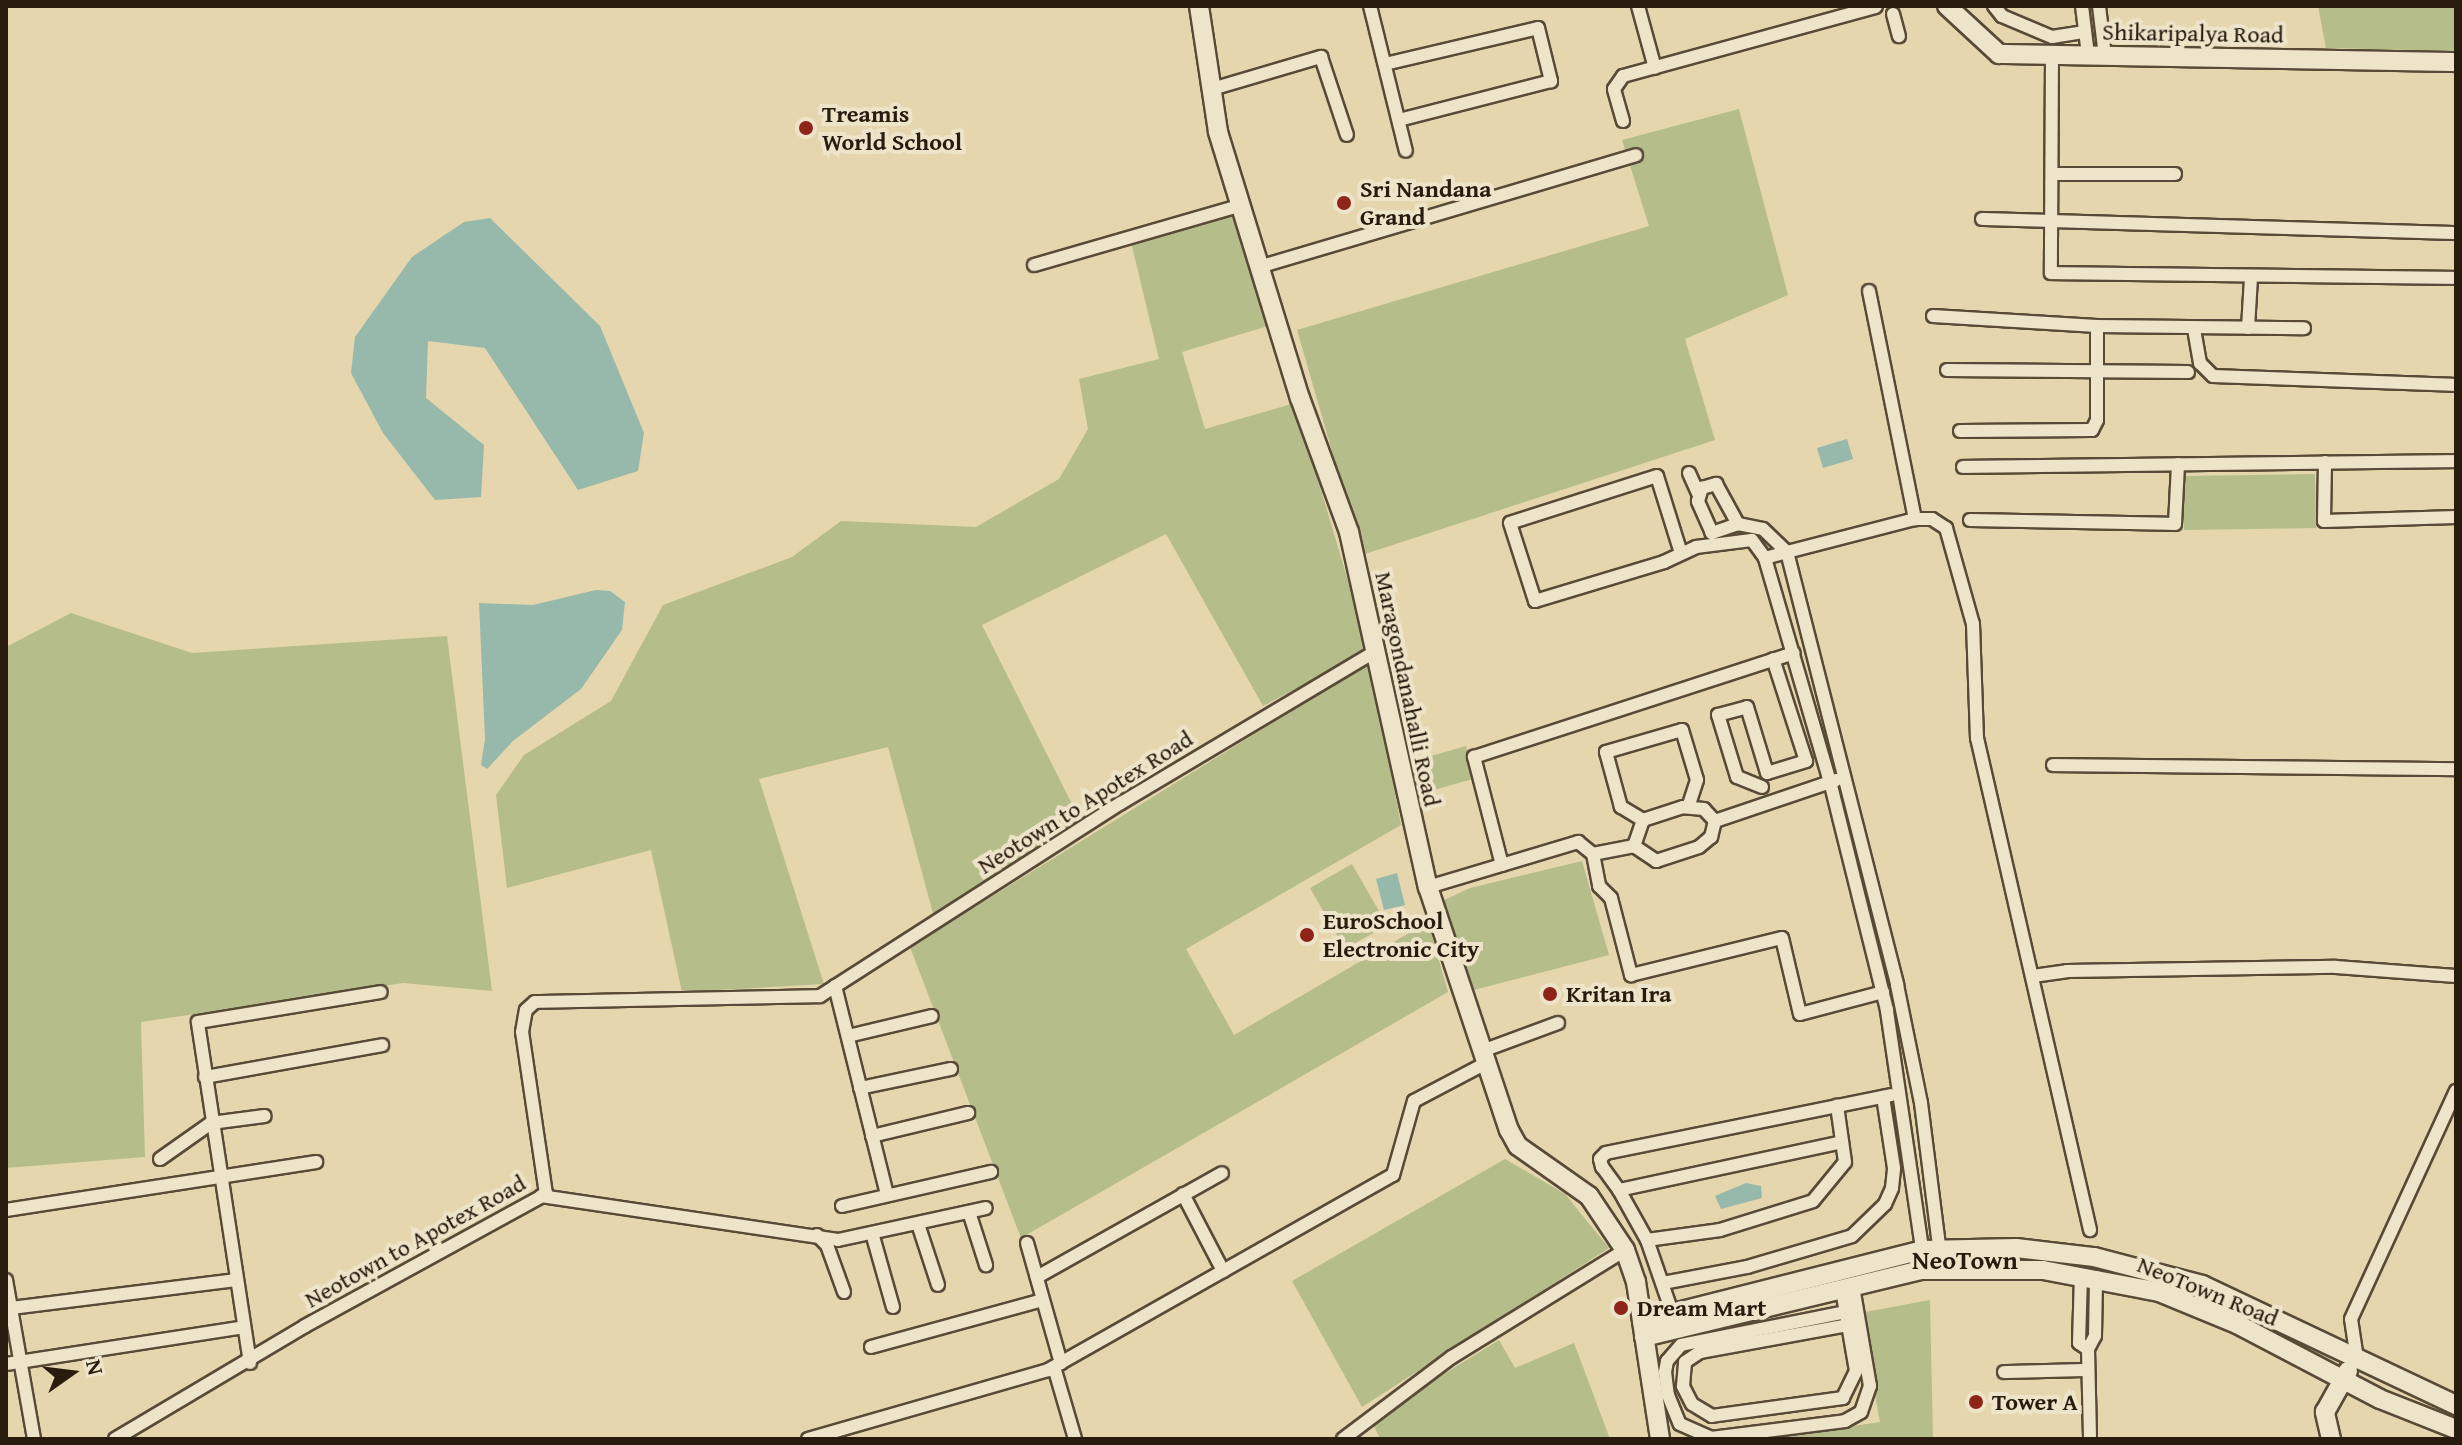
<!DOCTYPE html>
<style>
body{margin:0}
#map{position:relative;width:2462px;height:1445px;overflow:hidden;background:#e5d6ae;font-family:"Gentium Book Plus",serif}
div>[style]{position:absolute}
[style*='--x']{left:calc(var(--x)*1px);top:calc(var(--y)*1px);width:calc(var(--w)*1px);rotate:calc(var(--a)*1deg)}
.green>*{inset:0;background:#b5be8a}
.water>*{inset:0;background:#96b9ac}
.roads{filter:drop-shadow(2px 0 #584a37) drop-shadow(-2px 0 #584a37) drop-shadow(0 2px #584a37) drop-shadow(0 -2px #584a37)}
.street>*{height:12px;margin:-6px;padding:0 6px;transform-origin:6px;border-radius:6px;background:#eee4ca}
.secondary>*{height:18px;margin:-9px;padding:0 9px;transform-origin:9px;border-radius:9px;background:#eee4ca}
.dots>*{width:22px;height:22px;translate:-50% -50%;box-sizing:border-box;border:4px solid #eee4ca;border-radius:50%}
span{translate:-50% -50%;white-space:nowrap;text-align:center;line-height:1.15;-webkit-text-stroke:8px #eee4ca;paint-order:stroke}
.street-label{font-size:24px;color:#291c0f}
.poi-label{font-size:24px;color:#291c0f;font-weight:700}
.left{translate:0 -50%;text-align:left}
.neighbourhood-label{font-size:26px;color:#291c0f;font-weight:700}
.frame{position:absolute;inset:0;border:8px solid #291c0f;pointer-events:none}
.north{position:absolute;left:32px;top:1333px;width:80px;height:80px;-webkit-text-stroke:6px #eee4ca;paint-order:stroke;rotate:76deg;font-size:22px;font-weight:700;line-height:32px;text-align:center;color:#291c0f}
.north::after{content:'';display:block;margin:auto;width:28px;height:36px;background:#291c0f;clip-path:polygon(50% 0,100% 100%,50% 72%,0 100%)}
</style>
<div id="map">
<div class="green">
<i style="clip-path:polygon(2318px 6px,2456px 6px,2456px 51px,2326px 48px)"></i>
<i style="clip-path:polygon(1739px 109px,1788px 295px,1685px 339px,1715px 440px,1362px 555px,1297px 330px,1649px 226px,1622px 140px)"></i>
<i style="clip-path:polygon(1233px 213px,1268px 326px,1182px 352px,1205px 429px,1295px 403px,1369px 651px,1263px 706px,1166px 534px,982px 625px,1082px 824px,934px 917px,888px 747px,759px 779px,824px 984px,682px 992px,651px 850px,507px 888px,496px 795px,524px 755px,611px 701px,663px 605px,792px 557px,841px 521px,976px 527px,1059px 479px,1088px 429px,1079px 379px,1159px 359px,1131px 242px)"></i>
<i style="clip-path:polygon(2315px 474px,2316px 528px,2184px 530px,2183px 476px)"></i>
<i style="clip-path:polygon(71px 613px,192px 653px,447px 636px,492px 991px,403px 983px,141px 1022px,145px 1157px,6px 1168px,6px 647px)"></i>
<i style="clip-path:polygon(1371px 662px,1401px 825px,1186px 949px,1234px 1035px,1428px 922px,1448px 992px,1021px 1238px,910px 947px)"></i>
<i style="clip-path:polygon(1466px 746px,1476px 778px,1420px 794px,1410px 762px)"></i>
<i style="clip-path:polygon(1582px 861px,1609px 955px,1470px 991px,1442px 901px,1470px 888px)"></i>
<i style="clip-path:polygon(1352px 864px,1387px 925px,1345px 949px,1310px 888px)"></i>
<i style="clip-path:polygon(1505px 1159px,1565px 1194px,1609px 1248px,1362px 1407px,1292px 1281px)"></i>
<i style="clip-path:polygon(1930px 1300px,1933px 1439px,1764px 1439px,1880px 1422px,1860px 1313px)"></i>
<i style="clip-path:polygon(1499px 1340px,1515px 1368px,1574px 1343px,1610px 1439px,1380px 1439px,1371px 1419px)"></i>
</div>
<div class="water">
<i style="clip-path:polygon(490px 218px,600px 326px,644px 433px,638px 471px,578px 490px,485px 348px,428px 341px,426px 398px,484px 445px,481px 497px,435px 500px,383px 433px,351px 373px,355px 337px,412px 257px,464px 222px)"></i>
<i style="clip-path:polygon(1847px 439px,1853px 459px,1823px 468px,1817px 448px)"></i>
<i style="clip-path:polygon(596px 590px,610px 591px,625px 602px,622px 630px,581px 689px,513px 741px,487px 769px,481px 765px,485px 739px,479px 603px,533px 605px)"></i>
<i style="clip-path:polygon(1397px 873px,1405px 905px,1384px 910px,1376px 879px)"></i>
<i style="clip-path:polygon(1746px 1183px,1761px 1186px,1762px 1198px,1721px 1209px,1715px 1196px)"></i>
</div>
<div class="roads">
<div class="street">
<i style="--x:1370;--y:6;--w:149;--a:76.1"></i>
<i style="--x:1638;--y:6;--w:64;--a:74.7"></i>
<i style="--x:1994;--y:6;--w:13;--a:51"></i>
<i style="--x:2002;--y:16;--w:54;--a:22.8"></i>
<i style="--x:2052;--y:37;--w:33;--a:-9"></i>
<i style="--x:2082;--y:6;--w:49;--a:83"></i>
<i style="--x:2099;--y:6;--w:50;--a:83.2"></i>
<i style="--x:1893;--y:14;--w:23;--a:75"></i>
<i style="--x:2052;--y:55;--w:218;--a:90.3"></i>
<i style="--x:2051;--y:273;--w:405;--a:0.7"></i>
<i style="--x:1385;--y:64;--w:157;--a:-13.2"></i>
<i style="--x:1538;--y:28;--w:55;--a:76.2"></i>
<i style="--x:1551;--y:81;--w:157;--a:165.6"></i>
<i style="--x:1212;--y:89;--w:114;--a:-16.4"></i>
<i style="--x:1321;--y:57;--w:82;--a:71.6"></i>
<i style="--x:1623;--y:121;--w:33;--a:-106"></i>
<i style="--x:1614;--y:89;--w:16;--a:-55"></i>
<i style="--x:1623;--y:76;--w:262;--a:-15.3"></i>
<i style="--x:2053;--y:174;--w:122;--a:0"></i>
<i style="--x:1982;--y:219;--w:474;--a:1.7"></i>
<i style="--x:1034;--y:265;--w:216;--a:-16.1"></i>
<i style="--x:1262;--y:266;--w:390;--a:-16.5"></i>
<i style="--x:1869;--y:291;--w:233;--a:78.6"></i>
<i style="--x:1933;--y:316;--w:164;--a:3.5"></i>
<i style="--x:2097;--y:326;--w:207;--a:0.6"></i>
<i style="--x:2248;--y:328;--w:51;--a:-86.6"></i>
<i style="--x:2194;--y:329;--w:35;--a:80"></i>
<i style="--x:2200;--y:363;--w:18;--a:45"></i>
<i style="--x:2213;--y:376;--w:243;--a:2.1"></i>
<i style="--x:1947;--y:370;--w:241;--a:0.5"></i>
<i style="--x:1960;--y:431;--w:132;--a:-0.4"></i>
<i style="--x:2092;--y:430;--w:11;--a:-63"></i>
<i style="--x:2097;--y:420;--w:94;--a:-90"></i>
<i style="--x:2325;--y:462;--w:59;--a:91"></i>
<i style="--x:2324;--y:521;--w:132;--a:-1.7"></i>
<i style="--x:1963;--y:467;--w:493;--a:-0.7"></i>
<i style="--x:1689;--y:473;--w:24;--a:66"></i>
<i style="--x:1716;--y:484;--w:46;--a:61.2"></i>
<i style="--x:1738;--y:524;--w:28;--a:161"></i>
<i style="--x:1712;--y:533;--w:35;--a:-114"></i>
<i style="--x:1698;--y:501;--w:14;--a:-73"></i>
<i style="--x:1702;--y:488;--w:15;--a:-16"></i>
<i style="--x:1970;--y:520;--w:205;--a:1.1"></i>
<i style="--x:2175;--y:524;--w:60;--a:-87.1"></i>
<i style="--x:1738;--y:524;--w:25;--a:11"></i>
<i style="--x:1763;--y:529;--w:33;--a:44"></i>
<i style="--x:1787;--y:552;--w:132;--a:-14.5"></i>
<i style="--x:1915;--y:519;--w:17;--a:0"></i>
<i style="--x:1932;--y:519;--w:17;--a:33"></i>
<i style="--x:1946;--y:528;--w:100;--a:74.3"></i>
<i style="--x:1973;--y:624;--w:114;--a:88"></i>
<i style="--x:1977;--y:738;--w:505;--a:77.06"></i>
<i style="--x:1680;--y:550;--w:77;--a:-107.3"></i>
<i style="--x:1657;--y:476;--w:154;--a:162.3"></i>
<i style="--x:1510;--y:523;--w:82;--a:72.2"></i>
<i style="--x:1535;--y:601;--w:135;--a:-16.8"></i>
<i style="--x:1664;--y:562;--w:35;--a:-25"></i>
<i style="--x:1696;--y:547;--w:56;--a:-7.1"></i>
<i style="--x:1752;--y:540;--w:22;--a:54"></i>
<i style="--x:2053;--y:765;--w:403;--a:0.6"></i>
<i style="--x:1762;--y:787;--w:27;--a:-158"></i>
<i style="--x:1737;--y:777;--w:65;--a:-107"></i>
<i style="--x:1718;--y:715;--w:30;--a:-15"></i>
<i style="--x:1747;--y:707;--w:69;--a:73.1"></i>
<i style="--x:1767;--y:773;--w:41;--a:-17.1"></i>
<i style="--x:1806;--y:761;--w:107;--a:-107.9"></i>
<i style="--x:1643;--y:820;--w:26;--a:-149"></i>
<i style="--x:1621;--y:807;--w:57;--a:-105.3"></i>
<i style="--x:1606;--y:752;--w:79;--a:-16.1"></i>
<i style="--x:1682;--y:730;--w:52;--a:73.3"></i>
<i style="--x:1697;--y:780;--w:26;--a:108"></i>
<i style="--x:1715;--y:821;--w:128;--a:-18.7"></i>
<i style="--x:1593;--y:854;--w:33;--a:79"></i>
<i style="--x:1599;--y:886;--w:17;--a:45"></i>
<i style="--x:1611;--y:898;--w:80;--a:75.4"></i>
<i style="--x:1631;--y:975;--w:155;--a:-13.8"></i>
<i style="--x:1782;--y:938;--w:78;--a:76.7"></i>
<i style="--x:1800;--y:1014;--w:86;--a:-14.8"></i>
<i style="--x:1502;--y:865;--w:112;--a:-104.5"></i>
<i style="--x:1474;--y:757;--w:336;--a:-18"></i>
<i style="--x:1428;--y:887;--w:157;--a:-16.7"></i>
<i style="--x:1578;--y:842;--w:19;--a:39"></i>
<i style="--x:1593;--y:854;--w:42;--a:-11"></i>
<i style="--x:1634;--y:846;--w:27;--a:34"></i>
<i style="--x:1656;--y:861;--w:45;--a:-18"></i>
<i style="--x:1699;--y:847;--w:16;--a:-40"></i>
<i style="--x:1711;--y:837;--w:16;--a:-76"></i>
<i style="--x:1715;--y:821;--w:16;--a:-133"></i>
<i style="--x:1704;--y:809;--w:21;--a:-175"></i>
<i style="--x:1683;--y:807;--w:42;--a:162"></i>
<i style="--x:1643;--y:820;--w:28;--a:109"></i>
<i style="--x:2033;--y:976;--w:34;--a:-8"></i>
<i style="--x:2067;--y:971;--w:269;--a:-0.9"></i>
<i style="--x:2336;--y:967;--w:120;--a:4.3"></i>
<i style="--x:835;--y:986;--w:215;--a:76"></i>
<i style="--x:848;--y:1036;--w:86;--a:-13.4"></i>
<i style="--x:1482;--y:1051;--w:81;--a:-20.2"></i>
<i style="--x:205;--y:1077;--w:180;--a:-10.2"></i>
<i style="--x:860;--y:1088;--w:93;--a:-11.8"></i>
<i style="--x:872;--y:1136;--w:99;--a:-13.5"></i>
<i style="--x:160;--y:1159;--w:62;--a:-35.2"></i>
<i style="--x:211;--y:1123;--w:54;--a:-7.4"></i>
<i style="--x:1619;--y:1190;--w:29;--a:-126"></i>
<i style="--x:1602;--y:1167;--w:8;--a:-104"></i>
<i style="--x:1600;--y:1159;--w:8;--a:-45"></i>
<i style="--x:1606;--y:1153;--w:291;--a:-11.5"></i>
<i style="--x:1183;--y:1194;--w:87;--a:62.5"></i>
<i style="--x:541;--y:1196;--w:300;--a:8.4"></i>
<i style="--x:838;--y:1240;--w:151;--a:-12.2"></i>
<i style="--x:842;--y:1206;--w:153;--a:-12.9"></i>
<i style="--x:6;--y:1210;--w:314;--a:-8.8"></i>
<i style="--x:969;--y:1212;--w:56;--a:72.2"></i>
<i style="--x:918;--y:1224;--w:64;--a:71.8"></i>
<i style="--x:872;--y:1233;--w:77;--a:74.2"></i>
<i style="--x:817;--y:1235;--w:14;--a:45"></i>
<i style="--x:827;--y:1245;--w:50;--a:70.1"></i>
<i style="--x:1647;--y:1240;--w:74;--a:-7.8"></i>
<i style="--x:1720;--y:1230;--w:97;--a:-17.3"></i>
<i style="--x:1813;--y:1201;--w:50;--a:-50.6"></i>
<i style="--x:1845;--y:1162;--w:57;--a:-98.1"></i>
<i style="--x:1027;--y:1243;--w:125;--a:74.2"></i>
<i style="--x:1923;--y:1255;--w:248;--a:-98.4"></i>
<i style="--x:1887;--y:1010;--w:235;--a:-104"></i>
<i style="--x:1830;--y:782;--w:233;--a:-106.2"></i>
<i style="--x:1765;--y:558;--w:23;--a:-15"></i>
<i style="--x:1787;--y:552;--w:447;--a:75.7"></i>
<i style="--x:1897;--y:985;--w:120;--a:78.5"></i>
<i style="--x:1921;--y:1103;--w:167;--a:82.8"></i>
<i style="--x:2081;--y:1275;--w:68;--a:91.7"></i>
<i style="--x:2079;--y:1343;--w:11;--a:34"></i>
<i style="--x:2088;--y:1349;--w:15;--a:-62"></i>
<i style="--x:2095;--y:1336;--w:59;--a:-89"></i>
<i style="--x:1037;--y:1277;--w:212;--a:-29.3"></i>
<i style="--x:6;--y:1280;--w:161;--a:80"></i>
<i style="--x:1663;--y:1283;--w:86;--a:-10.8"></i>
<i style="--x:1747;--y:1267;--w:109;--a:-16.4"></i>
<i style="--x:1852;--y:1236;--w:46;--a:-44.1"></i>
<i style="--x:1885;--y:1204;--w:17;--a:-66"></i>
<i style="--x:1892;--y:1188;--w:20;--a:-84"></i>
<i style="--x:1894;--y:1168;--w:72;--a:-98.8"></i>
<i style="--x:1842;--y:1290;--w:82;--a:80.2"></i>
<i style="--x:1856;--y:1371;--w:30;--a:116"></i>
<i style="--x:1843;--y:1398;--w:132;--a:172.2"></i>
<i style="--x:1712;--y:1416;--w:23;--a:-149"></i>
<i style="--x:1692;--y:1404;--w:20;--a:-117"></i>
<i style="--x:1683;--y:1386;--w:24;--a:-85"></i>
<i style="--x:1685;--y:1362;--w:18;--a:-34"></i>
<i style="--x:1700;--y:1352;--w:150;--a:-10.3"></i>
<i style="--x:11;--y:1308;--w:227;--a:-7.1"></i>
<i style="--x:1846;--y:1312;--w:168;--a:168.7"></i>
<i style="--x:1681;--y:1345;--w:21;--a:131"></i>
<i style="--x:1667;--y:1361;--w:11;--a:100"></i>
<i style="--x:1665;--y:1372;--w:23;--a:83"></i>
<i style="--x:1668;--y:1395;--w:31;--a:68"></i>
<i style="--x:1680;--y:1424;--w:34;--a:24"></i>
<i style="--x:1711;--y:1438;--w:135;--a:-7.2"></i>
<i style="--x:1845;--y:1421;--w:18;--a:-29"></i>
<i style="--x:1861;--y:1412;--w:28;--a:-71"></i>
<i style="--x:1870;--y:1386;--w:100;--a:-99.7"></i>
<i style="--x:1673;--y:1315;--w:79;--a:-109.1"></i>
<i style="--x:1647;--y:1240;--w:57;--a:-119.2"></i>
<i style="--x:1619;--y:1190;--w:228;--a:-12.1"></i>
<i style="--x:871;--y:1347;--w:178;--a:-15.3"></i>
<i style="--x:2088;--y:1349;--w:90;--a:88.7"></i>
<i style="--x:2357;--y:1359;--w:40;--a:-98.5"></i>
<i style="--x:2351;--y:1319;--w:251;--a:-65.3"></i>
<i style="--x:250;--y:1363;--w:345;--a:-98.7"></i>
<i style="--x:198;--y:1022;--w:185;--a:-9.3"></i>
<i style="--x:6;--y:1364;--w:241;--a:-8.8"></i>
<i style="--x:1054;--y:1367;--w:75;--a:73.7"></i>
<i style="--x:2004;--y:1372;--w:84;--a:-1.4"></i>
<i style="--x:115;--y:1439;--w:221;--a:-30.7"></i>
<i style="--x:305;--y:1326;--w:275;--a:-28.7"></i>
<i style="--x:546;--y:1194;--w:164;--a:-98.4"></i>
<i style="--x:522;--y:1032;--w:22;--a:-80"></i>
<i style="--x:526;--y:1010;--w:12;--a:-42"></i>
<i style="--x:535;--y:1002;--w:285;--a:-1.2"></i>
<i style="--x:820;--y:996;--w:358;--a:-32.7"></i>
<i style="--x:1121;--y:803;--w:299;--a:-30.8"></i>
<i style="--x:808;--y:1439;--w:250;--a:-16"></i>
<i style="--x:1048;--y:1370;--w:396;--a:-29.5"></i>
<i style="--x:1393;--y:1175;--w:77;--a:-74.2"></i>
<i style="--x:1414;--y:1101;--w:81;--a:-27.8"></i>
<i style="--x:1343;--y:1439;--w:136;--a:-37"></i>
<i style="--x:1452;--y:1357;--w:203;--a:-31.7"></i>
</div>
<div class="secondary">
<i style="--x:1199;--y:6;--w:127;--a:81.4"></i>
<i style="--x:1218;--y:132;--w:278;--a:72.9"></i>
<i style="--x:1300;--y:398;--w:143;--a:69.9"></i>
<i style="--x:1349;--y:532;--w:364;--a:77.5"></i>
<i style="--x:1428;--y:887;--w:256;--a:71.6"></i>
<i style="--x:1509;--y:1130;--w:18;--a:61"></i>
<i style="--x:1518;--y:1146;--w:87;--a:35.2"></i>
<i style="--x:1589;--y:1196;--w:65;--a:56.3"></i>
<i style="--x:1625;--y:1250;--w:34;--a:71"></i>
<i style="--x:1636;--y:1282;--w:159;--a:81.3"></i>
<i style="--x:1947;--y:6;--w:71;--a:42.7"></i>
<i style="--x:1999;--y:54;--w:457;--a:1"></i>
<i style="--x:1642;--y:1321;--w:290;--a:-14.2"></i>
<i style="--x:1923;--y:1250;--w:93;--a:-1.2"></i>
<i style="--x:2016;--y:1248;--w:79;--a:6.6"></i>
<i style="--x:2094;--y:1257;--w:112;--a:14.5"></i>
<i style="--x:2202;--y:1285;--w:281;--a:25.3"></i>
<i style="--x:1644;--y:1337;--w:286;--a:-13.6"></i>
<i style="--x:1922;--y:1270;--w:121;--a:0"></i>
<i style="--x:2043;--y:1270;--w:118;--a:10.7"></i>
<i style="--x:2159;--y:1292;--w:84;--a:22.3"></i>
<i style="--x:2237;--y:1324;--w:161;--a:27.7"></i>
<i style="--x:2380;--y:1399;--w:82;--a:21.5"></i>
<i style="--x:2331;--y:1439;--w:28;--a:-103"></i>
<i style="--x:2325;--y:1412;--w:47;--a:-60.7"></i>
</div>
</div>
<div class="dots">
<i style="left:806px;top:128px;background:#8f2418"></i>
<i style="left:1344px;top:203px;background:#8f2418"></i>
<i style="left:1307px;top:935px;background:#8f2418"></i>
<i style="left:1550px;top:994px;background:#8f2418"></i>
<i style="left:1621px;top:1308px;background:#8f2418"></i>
<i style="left:1976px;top:1402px;background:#8f2418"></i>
</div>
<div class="street-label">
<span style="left:2193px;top:33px;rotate:1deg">Shikaripalya Road</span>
<span style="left:1408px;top:689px;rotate:78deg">Maragondanahalli Road</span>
<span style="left:1085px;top:802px;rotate:-32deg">Neotown to Apotex Road</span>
<span style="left:415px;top:1241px;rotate:-29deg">Neotown to Apotex Road</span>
<span style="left:2208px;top:1291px;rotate:22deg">NeoTown Road</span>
</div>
<div class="poi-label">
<span class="left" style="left:822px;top:128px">Treamis<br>World School</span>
<span class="left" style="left:1360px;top:203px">Sri Nandana<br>Grand</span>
<span class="left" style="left:1323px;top:935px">EuroSchool<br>Electronic City</span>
<span class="left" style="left:1566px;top:994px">Kritan Ira</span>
<span class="left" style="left:1637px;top:1308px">Dream Mart</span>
<span class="left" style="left:1992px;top:1402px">Tower A</span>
</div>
<div class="neighbourhood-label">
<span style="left:1965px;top:1260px">NeoTown</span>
</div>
<div class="frame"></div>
<div class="north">N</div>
</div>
